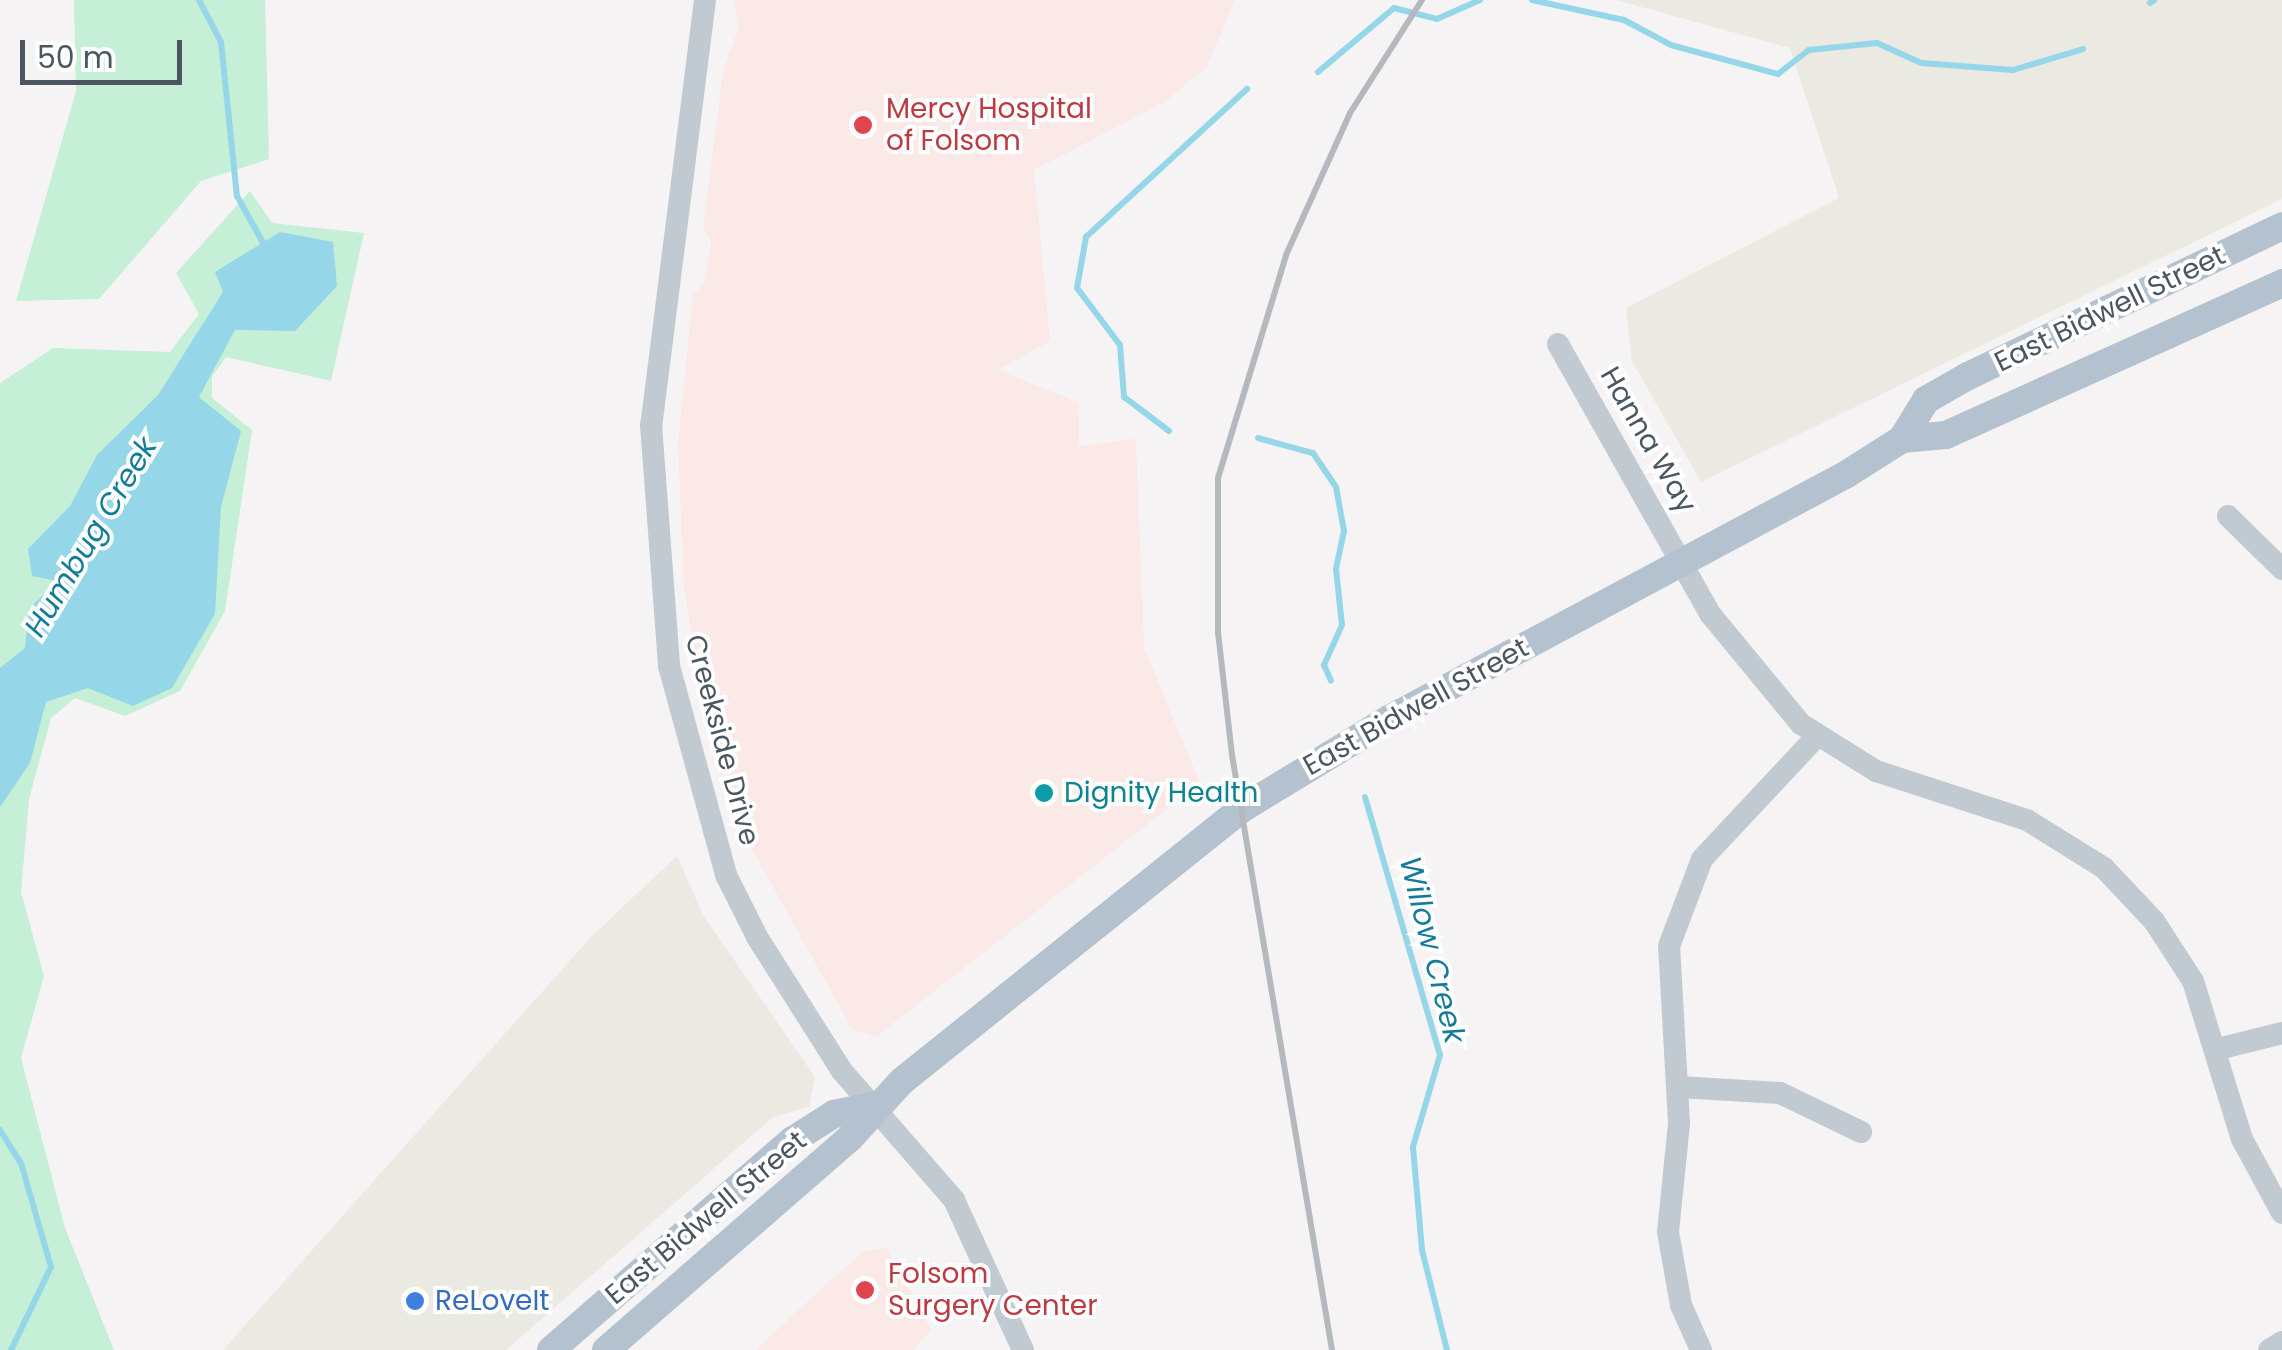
<!DOCTYPE html>
<style>
body{margin:0}
#map{position:relative;width:2282px;height:1350px;overflow:hidden;background:#f5f3f3;font-family:Poppins,sans-serif}
div>[style]{position:absolute}
[style*='--x']{left:calc(var(--x)*1px);top:calc(var(--y)*1px);width:calc(var(--w)*1px);rotate:calc(var(--a)*1deg)}
.commercial>*{inset:0;background:#eae9e2}
.medical>*{inset:0;background:#fbe9e7}
.green>*{inset:0;background:#c5efd6}
.water>*{inset:0;background:#95d6e9}
.stream>*{height:6px;margin:-3px;padding:0 3px;transform-origin:3px;border-radius:3px;background:#95d6e9}
.minor>*{height:22px;margin:-11px;padding:0 11px;transform-origin:11px;border-radius:11px;background:#c2cad1}
.major>*{height:28px;margin:-14px;padding:0 14px;transform-origin:14px;border-radius:14px;background:#b4c2cf}
.rail>*{height:6px;margin:-3px;padding:0 3px;transform-origin:3px;border-radius:3px;background:#b5b8bd}
.dots>*{width:28px;height:28px;translate:-50% -50%;box-sizing:border-box;border:5px solid #fff;border-radius:50%}
span{translate:-50% -50%;white-space:nowrap;text-align:center;line-height:1.15;-webkit-text-stroke:8px #fff;paint-order:stroke}
.health-label{font-size:28px;color:#be3a42}
.left{translate:0 -50%;text-align:left}
.street-label{font-size:28px;color:#4b5660}
.culture-label{font-size:28px;color:#0d838f}
.shop-label{font-size:28px;color:#366cbe}
.water-label{font-size:30px;color:#137c9b;font-style:italic}
.scale{position:absolute;left:20px;top:40px;width:162px;height:45px;box-sizing:border-box;border:5px solid #4b5660;border-top:0;padding-left:12px;font-size:30px;line-height:35px;white-space:nowrap;color:#4b5660;-webkit-text-stroke:8px #fff;paint-order:stroke}
</style>
<div id="map">
<div class="commercial">
<i style="clip-path:polygon(1616px 0,2282px 0,2282px 199px,1701px 482px,1632px 361px,1626px 308px,1839px 198px,1790px 48px)"></i>
<i style="clip-path:polygon(677px 856px,703px 915px,815px 1077px,809px 1107px,773px 1117px,506px 1350px,223px 1350px,592px 936px)"></i>
</div>
<div class="medical">
<i style="clip-path:polygon(733px 0,1235px 0,1206px 68px,1163px 103px,1034px 170px,1050px 341px,998px 370px,1078px 402px,1079px 446px,1136px 439px,1144px 647px,1200px 783px,876px 1037px,852px 1029px,752px 849px,703px 700px,684px 589px,678px 444px,693px 294px,705px 283px,711px 241px,703px 227px,723px 73px,739px 26px)"></i>
<i style="clip-path:polygon(887px 1248px,931px 1330px,913px 1350px,755px 1350px,863px 1251px)"></i>
</div>
<div class="green">
<i style="clip-path:polygon(74px 0,265px 0,269px 159px,201px 181px,99px 299px,16px 301px,76px 91px)"></i>
<i style="clip-path:polygon(250px 191px,272px 223px,364px 233px,331px 381px,226px 357px,212px 377px,212px 398px,252px 430px,225px 611px,180px 691px,125px 716px,75px 698px,51px 718px,29px 799px,21px 892px,44px 976px,21px 1058px,65px 1228px,114px 1350px,0 1350px,0 383px,53px 348px,170px 352px,199px 314px,176px 273px)"></i>
</div>
<div class="water">
<i style="clip-path:polygon(280px 232px,333px 242px,337px 286px,295px 331px,235px 330px,199px 397px,241px 431px,221px 507px,215px 614px,172px 688px,133px 706px,88px 688px,46px 702px,30px 763px,0 807px,0 668px,25px 648px,29px 609px,57px 581px,32px 576px,28px 549px,70px 506px,97px 455px,158px 395px,223px 292px,215px 272px)"></i>
</div>
<div class="stream">
<i style="--x:199;--y:0;--w:47;--a:62.4"></i>
<i style="--x:221;--y:42;--w:155;--a:84.1"></i>
<i style="--x:237;--y:196;--w:62;--a:60.9"></i>
<i style="--x:1532;--y:0;--w:94;--a:12.3"></i>
<i style="--x:1624;--y:20;--w:53;--a:28"></i>
<i style="--x:1671;--y:45;--w:111;--a:15.2"></i>
<i style="--x:1778;--y:74;--w:39;--a:-38"></i>
<i style="--x:1809;--y:50;--w:68;--a:-5.9"></i>
<i style="--x:1877;--y:43;--w:48;--a:24.4"></i>
<i style="--x:1921;--y:63;--w:92;--a:4.4"></i>
<i style="--x:2013;--y:70;--w:73;--a:-16.7"></i>
<i style="--x:2150;--y:3;--w:5;--a:-37"></i>
<i style="--x:1318;--y:72;--w:99;--a:-40.1"></i>
<i style="--x:1394;--y:8;--w:44;--a:14.3"></i>
<i style="--x:1437;--y:19;--w:47;--a:-23.8"></i>
<i style="--x:1169;--y:431;--w:56;--a:-142.9"></i>
<i style="--x:1124;--y:397;--w:52;--a:-94.4"></i>
<i style="--x:1120;--y:345;--w:71;--a:-127"></i>
<i style="--x:1077;--y:288;--w:52;--a:-80"></i>
<i style="--x:1086;--y:237;--w:219;--a:-42.6"></i>
<i style="--x:1258;--y:438;--w:57;--a:15.3"></i>
<i style="--x:1313;--y:453;--w:41;--a:55.9"></i>
<i style="--x:1336;--y:487;--w:45;--a:79.7"></i>
<i style="--x:1344;--y:531;--w:39;--a:102"></i>
<i style="--x:1336;--y:569;--w:56;--a:83.9"></i>
<i style="--x:1342;--y:625;--w:44;--a:114.2"></i>
<i style="--x:1324;--y:665;--w:17;--a:66"></i>
<i style="--x:1365;--y:797;--w:269;--a:73.8"></i>
<i style="--x:1440;--y:1055;--w:96;--a:106.4"></i>
<i style="--x:1413;--y:1147;--w:103;--a:85"></i>
<i style="--x:1422;--y:1250;--w:103;--a:76"></i>
<i style="--x:0;--y:1130;--w:39;--a:58"></i>
<i style="--x:21;--y:1163;--w:108;--a:73.9"></i>
<i style="--x:51;--y:1267;--w:92;--a:115.7"></i>
</div>
<div class="minor">
<i style="--x:705;--y:0;--w:428;--a:97.2"></i>
<i style="--x:651;--y:425;--w:242;--a:85.7"></i>
<i style="--x:669;--y:666;--w:217;--a:74.7"></i>
<i style="--x:726;--y:875;--w:69;--a:63.4"></i>
<i style="--x:757;--y:937;--w:159;--a:57.6"></i>
<i style="--x:842;--y:1071;--w:171;--a:49"></i>
<i style="--x:954;--y:1200;--w:165;--a:65.3"></i>
<i style="--x:1558;--y:344;--w:311;--a:60.6"></i>
<i style="--x:1711;--y:615;--w:141;--a:50.5"></i>
<i style="--x:1801;--y:724;--w:89;--a:32.1"></i>
<i style="--x:1876;--y:771;--w:159;--a:18"></i>
<i style="--x:2027;--y:820;--w:91;--a:31.9"></i>
<i style="--x:2104;--y:868;--w:73;--a:46.7"></i>
<i style="--x:2154;--y:921;--w:72;--a:57"></i>
<i style="--x:2193;--y:981;--w:165;--a:72.8"></i>
<i style="--x:2242;--y:1139;--w:84;--a:61.6"></i>
<i style="--x:2228;--y:516;--w:76;--a:44.5"></i>
<i style="--x:2218;--y:1049;--w:66;--a:-14"></i>
<i style="--x:1679;--y:1087;--w:101;--a:3.4"></i>
<i style="--x:1780;--y:1093;--w:90;--a:25.7"></i>
<i style="--x:1701;--y:1350;--w:49;--a:-114"></i>
<i style="--x:1681;--y:1305;--w:74;--a:-100.1"></i>
<i style="--x:1668;--y:1232;--w:110;--a:-84.2"></i>
<i style="--x:1679;--y:1123;--w:177;--a:-93.2"></i>
<i style="--x:1669;--y:946;--w:93;--a:-69.2"></i>
<i style="--x:1702;--y:859;--w:168;--a:-46.9"></i>
<i style="--x:2269;--y:1350;--w:15;--a:-32"></i>
</div>
<div class="major">
<i style="--x:1902;--y:439;--w:44;--a:-5.2"></i>
<i style="--x:1946;--y:435;--w:369;--a:-24.3"></i>
<i style="--x:551;--y:1350;--w:320;--a:-41"></i>
<i style="--x:793;--y:1140;--w:49;--a:-32.4"></i>
<i style="--x:834;--y:1114;--w:39;--a:-12"></i>
<i style="--x:606;--y:1350;--w:322;--a:-41"></i>
<i style="--x:849;--y:1139;--w:79;--a:-47.6"></i>
<i style="--x:902;--y:1081;--w:433;--a:-38.7"></i>
<i style="--x:1240;--y:810;--w:175;--a:-31.4"></i>
<i style="--x:1389;--y:719;--w:519;--a:-28.14"></i>
<i style="--x:1847;--y:474;--w:65;--a:-32.5"></i>
<i style="--x:1902;--y:439;--w:46;--a:-58.4"></i>
<i style="--x:1926;--y:400;--w:46;--a:-29.9"></i>
<i style="--x:1966;--y:377;--w:350;--a:-25.5"></i>
</div>
<div class="rail">
<i style="--x:1332;--y:1350;--w:603;--a:-99.54"></i>
<i style="--x:1232;--y:755;--w:123;--a:-96.5"></i>
<i style="--x:1218;--y:633;--w:155;--a:-90"></i>
<i style="--x:1218;--y:478;--w:233;--a:-73"></i>
<i style="--x:1286;--y:255;--w:156;--a:-65.7"></i>
<i style="--x:1350;--y:113;--w:134;--a:-57.5"></i>
</div>
<div class="dots">
<i style="left:863px;top:125px;background:#e0444e"></i>
<i style="left:1044px;top:793px;background:#0f9aa8"></i>
<i style="left:865px;top:1290px;background:#e0444e"></i>
<i style="left:415px;top:1301px;background:#3f7fe0"></i>
</div>
<div class="health-label">
<span class="left" style="left:886px;top:125px">Mercy Hospital<br>of Folsom</span>
<span class="left" style="left:888px;top:1290px">Folsom<br>Surgery Center</span>
</div>
<div class="street-label">
<span style="left:2110px;top:309px;rotate:-26deg">East Bidwell Street</span>
<span style="left:1648px;top:440px;rotate:60deg">Hanna Way</span>
<span style="left:1416px;top:707px;rotate:-29deg">East Bidwell Street</span>
<span style="left:722px;top:740px;rotate:75deg">Creekside Drive</span>
<span style="left:706px;top:1218px;rotate:-40deg">East Bidwell Street</span>
</div>
<div class="culture-label">
<span class="left" style="left:1064px;top:793px">Dignity Health</span>
</div>
<div class="shop-label">
<span class="left" style="left:435px;top:1301px">ReLoveIt</span>
</div>
<div class="water-label">
<span style="left:91px;top:537px;rotate:-59deg">Humbug Creek</span>
<span style="left:1432px;top:950px;rotate:76deg">Willow Creek</span>
</div>
<div class="scale">50 m</div>
</div>
